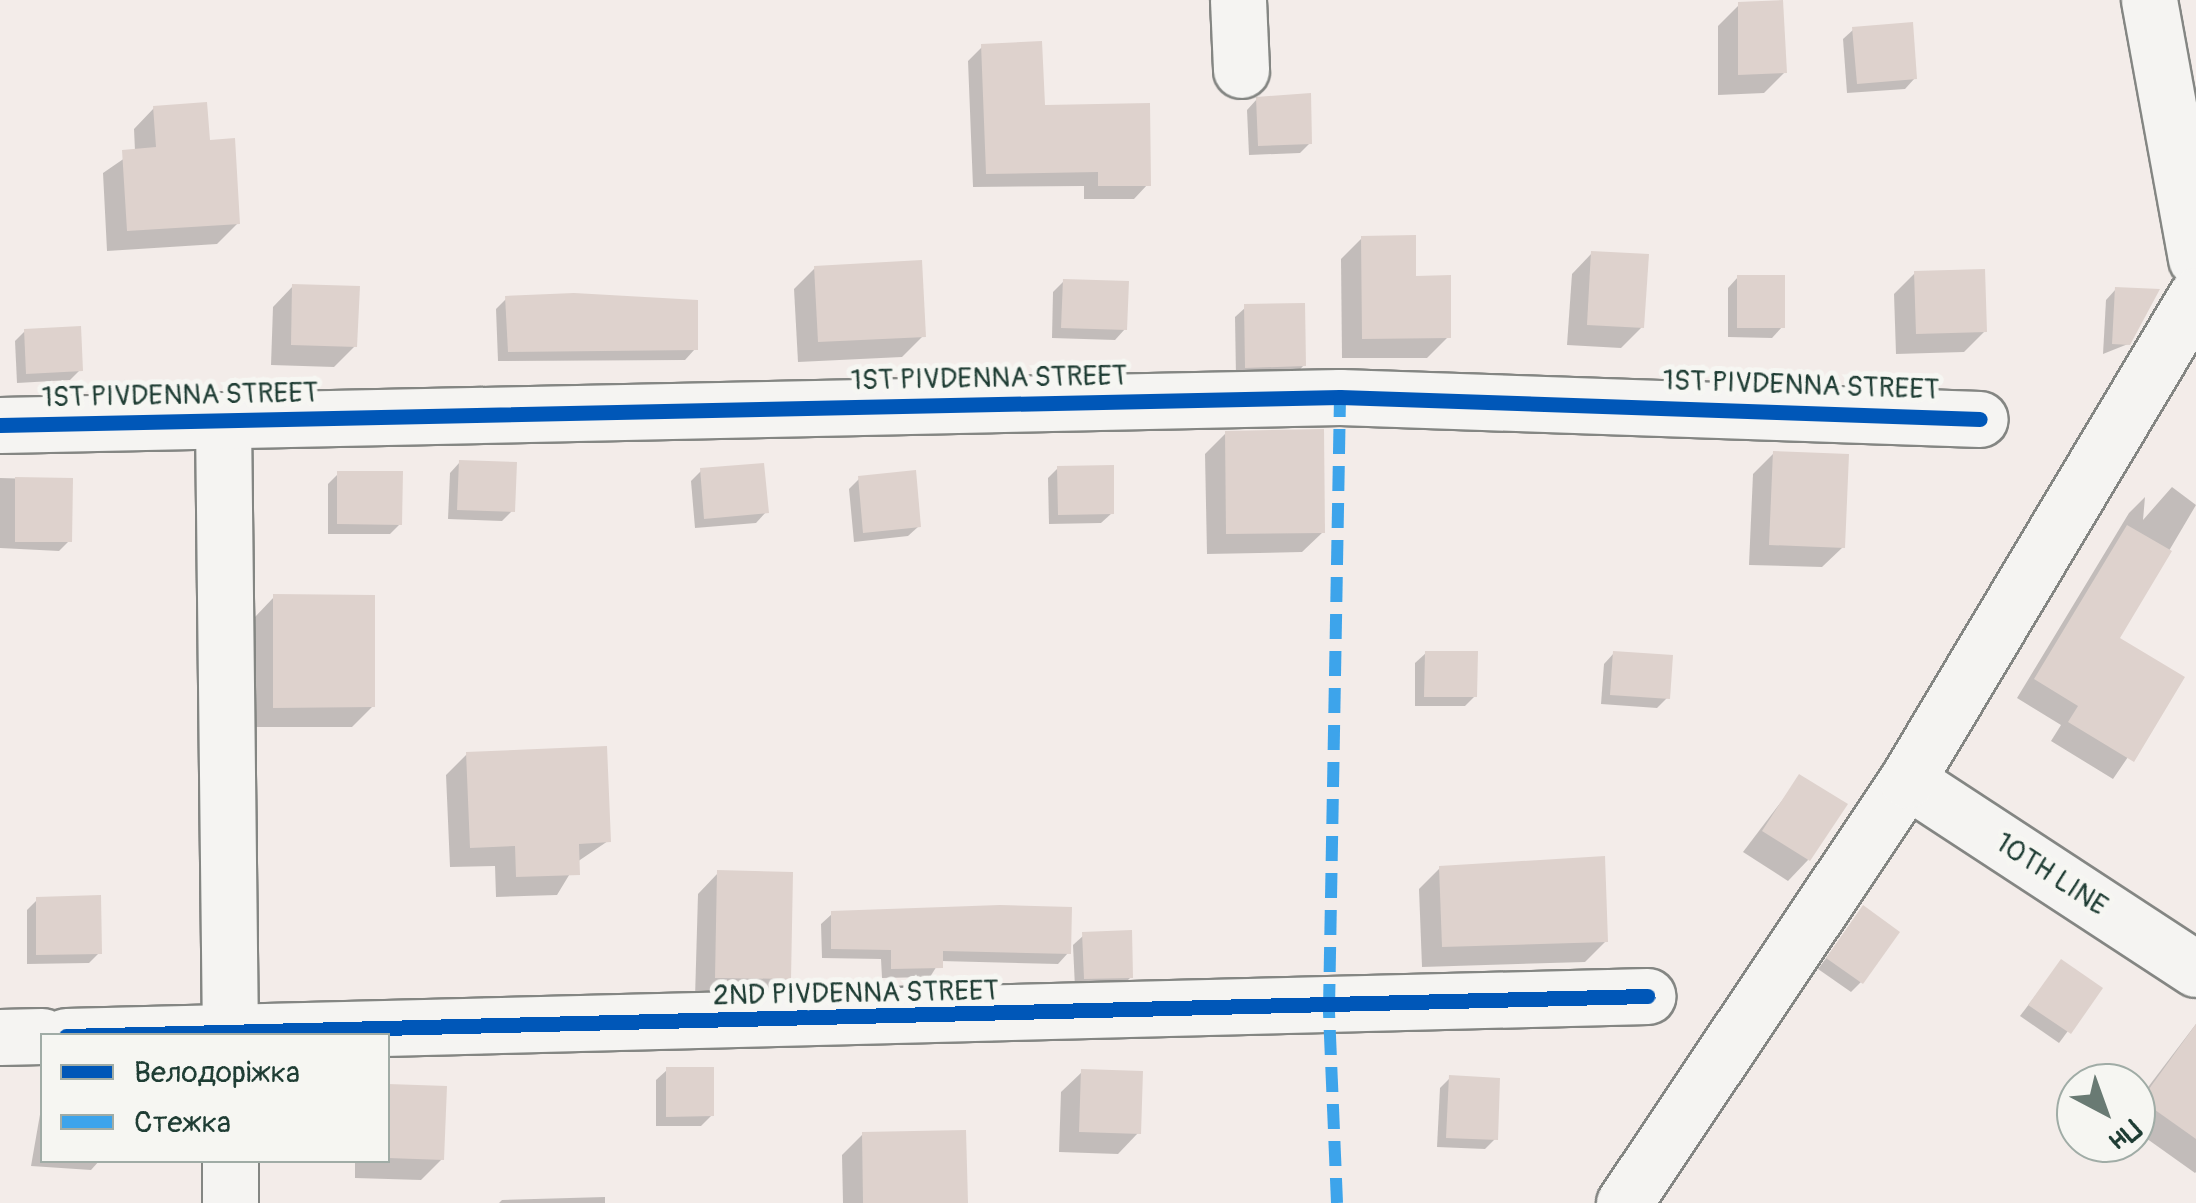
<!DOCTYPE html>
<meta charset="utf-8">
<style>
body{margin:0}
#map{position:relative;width:2196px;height:1203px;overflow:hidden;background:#f3ece9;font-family:Pangolin,sans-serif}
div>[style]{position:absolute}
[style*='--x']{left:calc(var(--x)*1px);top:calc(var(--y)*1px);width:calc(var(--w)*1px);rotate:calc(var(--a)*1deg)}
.shadow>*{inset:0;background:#0003}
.building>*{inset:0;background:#ded2cd}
.roads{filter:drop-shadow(2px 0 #848683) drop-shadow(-2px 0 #848683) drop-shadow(0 2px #848683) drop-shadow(0 -2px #848683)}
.minor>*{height:55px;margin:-27.5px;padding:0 27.5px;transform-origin:27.5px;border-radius:27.5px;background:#f5f4f2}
.quiet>*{height:12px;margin-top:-6px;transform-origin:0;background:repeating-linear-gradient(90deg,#3da4eb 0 25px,transparent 0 37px)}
.cycleway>*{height:15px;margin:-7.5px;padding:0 7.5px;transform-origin:7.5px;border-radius:7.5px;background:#0057b8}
span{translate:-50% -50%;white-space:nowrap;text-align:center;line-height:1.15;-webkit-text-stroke:10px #f6f6f2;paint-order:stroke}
.street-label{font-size:28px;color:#1f3d34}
.legend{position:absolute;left:40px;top:1033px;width:350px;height:130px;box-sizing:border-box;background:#f6f6f2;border:2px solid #a0aca6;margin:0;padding:12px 18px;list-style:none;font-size:30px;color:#1f3d34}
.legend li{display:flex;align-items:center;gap:20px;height:50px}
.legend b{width:50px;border:2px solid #a0aca6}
.north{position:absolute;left:2056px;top:1063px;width:100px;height:100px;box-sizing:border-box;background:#f6f6f2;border:2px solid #a0aca6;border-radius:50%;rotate:139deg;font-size:28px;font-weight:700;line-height:40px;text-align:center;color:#1f3d34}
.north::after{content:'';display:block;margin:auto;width:35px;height:45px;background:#697a73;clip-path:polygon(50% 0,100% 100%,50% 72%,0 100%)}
</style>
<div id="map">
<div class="shadow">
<i style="clip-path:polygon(1739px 5px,1785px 72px,1764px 93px,1718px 95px,1718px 26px)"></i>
<i style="clip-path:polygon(1854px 29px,1915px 78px,1905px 89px,1847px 93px,1843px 39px)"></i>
<i style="clip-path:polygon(982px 47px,1042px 108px,1148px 184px,1134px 199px,1084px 199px,1084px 186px,973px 187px,968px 61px)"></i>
<i style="clip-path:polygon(1257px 99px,1310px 143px,1300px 153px,1249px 155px,1247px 110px)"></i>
<i style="clip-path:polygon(154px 108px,207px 143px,238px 223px,217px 244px,107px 251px,103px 173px,135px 151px,134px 129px)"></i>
<i style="clip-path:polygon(1362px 238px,1414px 278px,1448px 337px,1427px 358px,1342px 358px,1341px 259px)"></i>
<i style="clip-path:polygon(1592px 253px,1642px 327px,1621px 348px,1567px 345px,1572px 274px)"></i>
<i style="clip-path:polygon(815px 268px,923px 336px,902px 357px,798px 362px,794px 289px)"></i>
<i style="clip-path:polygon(1915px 273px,1985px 331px,1964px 352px,1896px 354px,1894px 294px)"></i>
<i style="clip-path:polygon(1738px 277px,1782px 327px,1772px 338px,1728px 337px,1728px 288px)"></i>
<i style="clip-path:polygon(1064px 281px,1125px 329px,1115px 340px,1052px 338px,1053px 292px)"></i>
<i style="clip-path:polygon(293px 286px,355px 346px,334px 367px,271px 365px,273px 307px)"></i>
<i style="clip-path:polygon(2116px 289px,2128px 344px,2103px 354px,2106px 300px)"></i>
<i style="clip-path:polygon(506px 299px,695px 349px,685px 360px,498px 361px,496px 309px)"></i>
<i style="clip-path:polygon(1246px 307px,1304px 365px,1294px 376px,1236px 377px,1235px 317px)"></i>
<i style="clip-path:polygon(25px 331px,80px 370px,70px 380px,17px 383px,15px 341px)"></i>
<i style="clip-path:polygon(1226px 433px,1323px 532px,1302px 552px,1207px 554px,1205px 454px)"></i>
<i style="clip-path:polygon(1774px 453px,1843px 547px,1822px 567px,1749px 565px,1753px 474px)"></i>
<i style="clip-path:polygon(460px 462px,512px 511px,502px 521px,448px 519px,450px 473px)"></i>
<i style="clip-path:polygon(1058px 468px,1112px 513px,1101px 523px,1049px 524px,1048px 478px)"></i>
<i style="clip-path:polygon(701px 471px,766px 512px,756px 523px,695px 528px,691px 481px)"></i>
<i style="clip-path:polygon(338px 474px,400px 524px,390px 534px,328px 534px,328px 484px)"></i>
<i style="clip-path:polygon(0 478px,70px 480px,69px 541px,59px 551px,0 548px)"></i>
<i style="clip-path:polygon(859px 479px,919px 526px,908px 536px,854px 542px,849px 489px)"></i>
<i style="clip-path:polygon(2172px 487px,2196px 505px,2117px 639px,2182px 678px,2113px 779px,2051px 741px,2061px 725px,2017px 698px,2129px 513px,2145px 497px,2143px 520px)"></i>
<i style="clip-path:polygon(274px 597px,373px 706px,352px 727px,254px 727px,254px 618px)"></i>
<i style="clip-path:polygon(1426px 653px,1475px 696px,1465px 706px,1415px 706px,1415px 663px)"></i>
<i style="clip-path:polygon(1614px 653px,1667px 698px,1657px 708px,1601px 704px,1604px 664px)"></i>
<i style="clip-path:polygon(467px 754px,608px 841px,577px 862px,557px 895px,496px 897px,495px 866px,450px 867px,446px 775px)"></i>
<i style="clip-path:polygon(1800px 777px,1808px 860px,1788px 881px,1743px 852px)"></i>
<i style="clip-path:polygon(1440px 868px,1606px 941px,1585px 962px,1422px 967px,1419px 889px)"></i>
<i style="clip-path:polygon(718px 873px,788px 978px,767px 999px,695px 998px,698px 894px)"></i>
<i style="clip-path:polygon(37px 900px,99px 953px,89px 963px,27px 964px,27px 910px)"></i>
<i style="clip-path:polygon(1864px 908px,1861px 982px,1851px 992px,1818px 969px)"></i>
<i style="clip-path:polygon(832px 914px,1068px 953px,1058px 964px,940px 961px,930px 977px,882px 978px,881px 959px,822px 958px,821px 924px)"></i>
<i style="clip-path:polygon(1084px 935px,1131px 977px,1121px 987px,1075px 988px,1073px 945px)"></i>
<i style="clip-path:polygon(2061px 962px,2100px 988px,2059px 1043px,2020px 1016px)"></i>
<i style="clip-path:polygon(2196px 1024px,2196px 1172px,2195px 1173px,2136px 1131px,2136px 1103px)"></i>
<i style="clip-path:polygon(667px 1070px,712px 1115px,701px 1126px,656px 1126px,656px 1080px)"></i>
<i style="clip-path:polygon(1082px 1072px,1138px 1133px,1118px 1154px,1059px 1152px,1061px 1092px)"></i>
<i style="clip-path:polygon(1450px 1078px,1495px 1139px,1485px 1149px,1437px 1147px,1440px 1088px)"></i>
<i style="clip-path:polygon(388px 1086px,444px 1088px,442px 1159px,421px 1180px,355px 1178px,355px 1160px,388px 1160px)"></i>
<i style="clip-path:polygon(42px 1103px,42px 1160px,100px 1160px,91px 1170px,31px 1166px)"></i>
<i style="clip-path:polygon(863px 1134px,965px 1203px,843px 1203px,842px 1155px)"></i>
<i style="clip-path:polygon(605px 1197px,605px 1203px,499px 1203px,502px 1200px)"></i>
</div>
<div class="building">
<i style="clip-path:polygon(1783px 0,1787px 73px,1738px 75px,1738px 2px)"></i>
<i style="clip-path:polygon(1913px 22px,1917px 79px,1857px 84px,1852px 27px)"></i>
<i style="clip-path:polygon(1042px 41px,1045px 105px,1150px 103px,1151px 186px,1098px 186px,1098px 172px,986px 174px,981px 44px)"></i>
<i style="clip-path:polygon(1311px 93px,1312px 144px,1258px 146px,1256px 97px)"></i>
<i style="clip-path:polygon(207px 102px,210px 140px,235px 138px,240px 224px,127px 231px,122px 150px,156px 147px,153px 106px)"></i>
<i style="clip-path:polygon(1416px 235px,1416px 276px,1451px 275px,1451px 338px,1362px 339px,1361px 236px)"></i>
<i style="clip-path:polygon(1591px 251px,1649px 254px,1644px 328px,1587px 325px)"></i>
<i style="clip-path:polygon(922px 260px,926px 337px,818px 342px,814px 266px)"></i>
<i style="clip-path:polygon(1985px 269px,1987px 332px,1916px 334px,1914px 271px)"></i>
<i style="clip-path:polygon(1737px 275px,1785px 275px,1785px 328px,1737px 328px)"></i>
<i style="clip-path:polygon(1063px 279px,1129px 281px,1127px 330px,1061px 328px)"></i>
<i style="clip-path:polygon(292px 284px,360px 286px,357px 347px,291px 345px)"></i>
<i style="clip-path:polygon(2115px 287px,2160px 289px,2130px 345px,2112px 344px)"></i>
<i style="clip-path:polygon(574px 293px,698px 300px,698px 350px,508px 352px,505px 296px)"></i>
<i style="clip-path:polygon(1305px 303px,1306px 366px,1245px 368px,1244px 304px)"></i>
<i style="clip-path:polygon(81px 326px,83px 371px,26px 374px,24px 329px)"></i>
<i style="clip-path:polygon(1324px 429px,1325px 533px,1226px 534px,1225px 431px)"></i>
<i style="clip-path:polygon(1773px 451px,1849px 454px,1845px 548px,1769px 545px)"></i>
<i style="clip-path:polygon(459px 460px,517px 462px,515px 512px,457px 510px)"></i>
<i style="clip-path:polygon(764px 463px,769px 513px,704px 519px,700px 468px)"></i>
<i style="clip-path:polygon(1114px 465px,1114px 514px,1058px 515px,1057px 466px)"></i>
<i style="clip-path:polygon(916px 470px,921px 527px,863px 533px,858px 476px)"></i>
<i style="clip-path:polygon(337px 471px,403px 471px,402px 525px,337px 524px)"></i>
<i style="clip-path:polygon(15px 477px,73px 478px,72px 542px,15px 542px)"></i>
<i style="clip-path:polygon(2127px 525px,2172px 551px,2120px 638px,2185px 677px,2134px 762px,2068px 722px,2078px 706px,2034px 679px)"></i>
<i style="clip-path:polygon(273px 594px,375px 595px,375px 707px,273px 708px)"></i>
<i style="clip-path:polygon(1425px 651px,1478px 651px,1477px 697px,1424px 697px)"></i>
<i style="clip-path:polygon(1613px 651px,1673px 655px,1670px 699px,1610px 695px)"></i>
<i style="clip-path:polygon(607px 746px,611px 842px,579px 844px,580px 875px,516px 877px,515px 846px,470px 848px,466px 752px)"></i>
<i style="clip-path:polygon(1799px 774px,1848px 804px,1810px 861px,1762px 831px)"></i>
<i style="clip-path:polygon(1605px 856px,1608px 942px,1442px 947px,1439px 866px)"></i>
<i style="clip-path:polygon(717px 870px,793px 872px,791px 979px,715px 978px)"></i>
<i style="clip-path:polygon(101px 895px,102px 954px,36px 955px,36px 897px)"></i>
<i style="clip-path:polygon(1000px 905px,1072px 907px,1071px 954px,943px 951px,943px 968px,891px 969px,891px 950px,831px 949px,831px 911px)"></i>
<i style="clip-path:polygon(1863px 905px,1900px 932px,1863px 984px,1826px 958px)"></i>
<i style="clip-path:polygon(1132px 930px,1133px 978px,1084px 979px,1082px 932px)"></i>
<i style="clip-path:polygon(2061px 959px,2103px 988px,2071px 1034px,2028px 1005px)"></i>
<i style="clip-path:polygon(2196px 1024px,2196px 1139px,2141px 1100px)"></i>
<i style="clip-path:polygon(666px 1067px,714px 1067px,714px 1116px,666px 1117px)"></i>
<i style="clip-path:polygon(1081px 1069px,1143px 1071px,1141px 1134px,1079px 1132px)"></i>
<i style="clip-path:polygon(1449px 1075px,1500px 1078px,1498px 1140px,1446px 1138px)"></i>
<i style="clip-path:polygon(388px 1084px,447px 1086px,444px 1160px,388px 1158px)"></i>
<i style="clip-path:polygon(966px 1130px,968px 1203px,863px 1203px,862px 1132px)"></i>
</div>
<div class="roads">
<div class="minor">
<i style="--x:1238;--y:0;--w:70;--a:87.5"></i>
<i style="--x:2149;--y:0;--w:263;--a:79.7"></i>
<i style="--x:223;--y:420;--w:616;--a:89.35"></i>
<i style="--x:0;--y:425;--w:1340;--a:-1.2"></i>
<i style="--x:1340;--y:397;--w:640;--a:1.97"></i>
<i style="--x:1907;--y:780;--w:345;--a:33.2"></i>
<i style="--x:66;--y:1036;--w:1582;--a:-1.45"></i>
<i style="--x:0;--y:1037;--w:42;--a:-1.4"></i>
<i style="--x:230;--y:1160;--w:43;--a:90"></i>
<i style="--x:1624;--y:1203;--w:509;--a:-56.22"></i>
<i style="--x:1907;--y:780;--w:564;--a:-59.16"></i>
</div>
</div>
<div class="quiet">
<i style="--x:1337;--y:1203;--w:194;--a:-92.4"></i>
<i style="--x:1329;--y:1009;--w:612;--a:-88.97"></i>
</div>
<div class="cycleway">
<i style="--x:0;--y:425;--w:1340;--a:-1.2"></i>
<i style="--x:1340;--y:397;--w:640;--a:1.97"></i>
<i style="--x:66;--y:1036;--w:1582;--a:-1.45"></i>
</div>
<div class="street-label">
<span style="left:989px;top:379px;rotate:-1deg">1ST PIVDENNA STREET</span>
<span style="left:1801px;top:386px;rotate:2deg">1ST PIVDENNA STREET</span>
<span style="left:180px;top:396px;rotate:-1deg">1ST PIVDENNA STREET</span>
<span style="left:2051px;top:875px;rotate:33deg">10TH LINE</span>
<span style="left:856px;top:994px;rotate:-1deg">2ND PIVDENNA STREET</span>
</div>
<ul class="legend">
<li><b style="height:12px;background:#0057b8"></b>Велодоріжка</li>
<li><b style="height:12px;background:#3da4eb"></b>Стежка</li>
</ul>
<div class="north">Пн</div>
</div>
